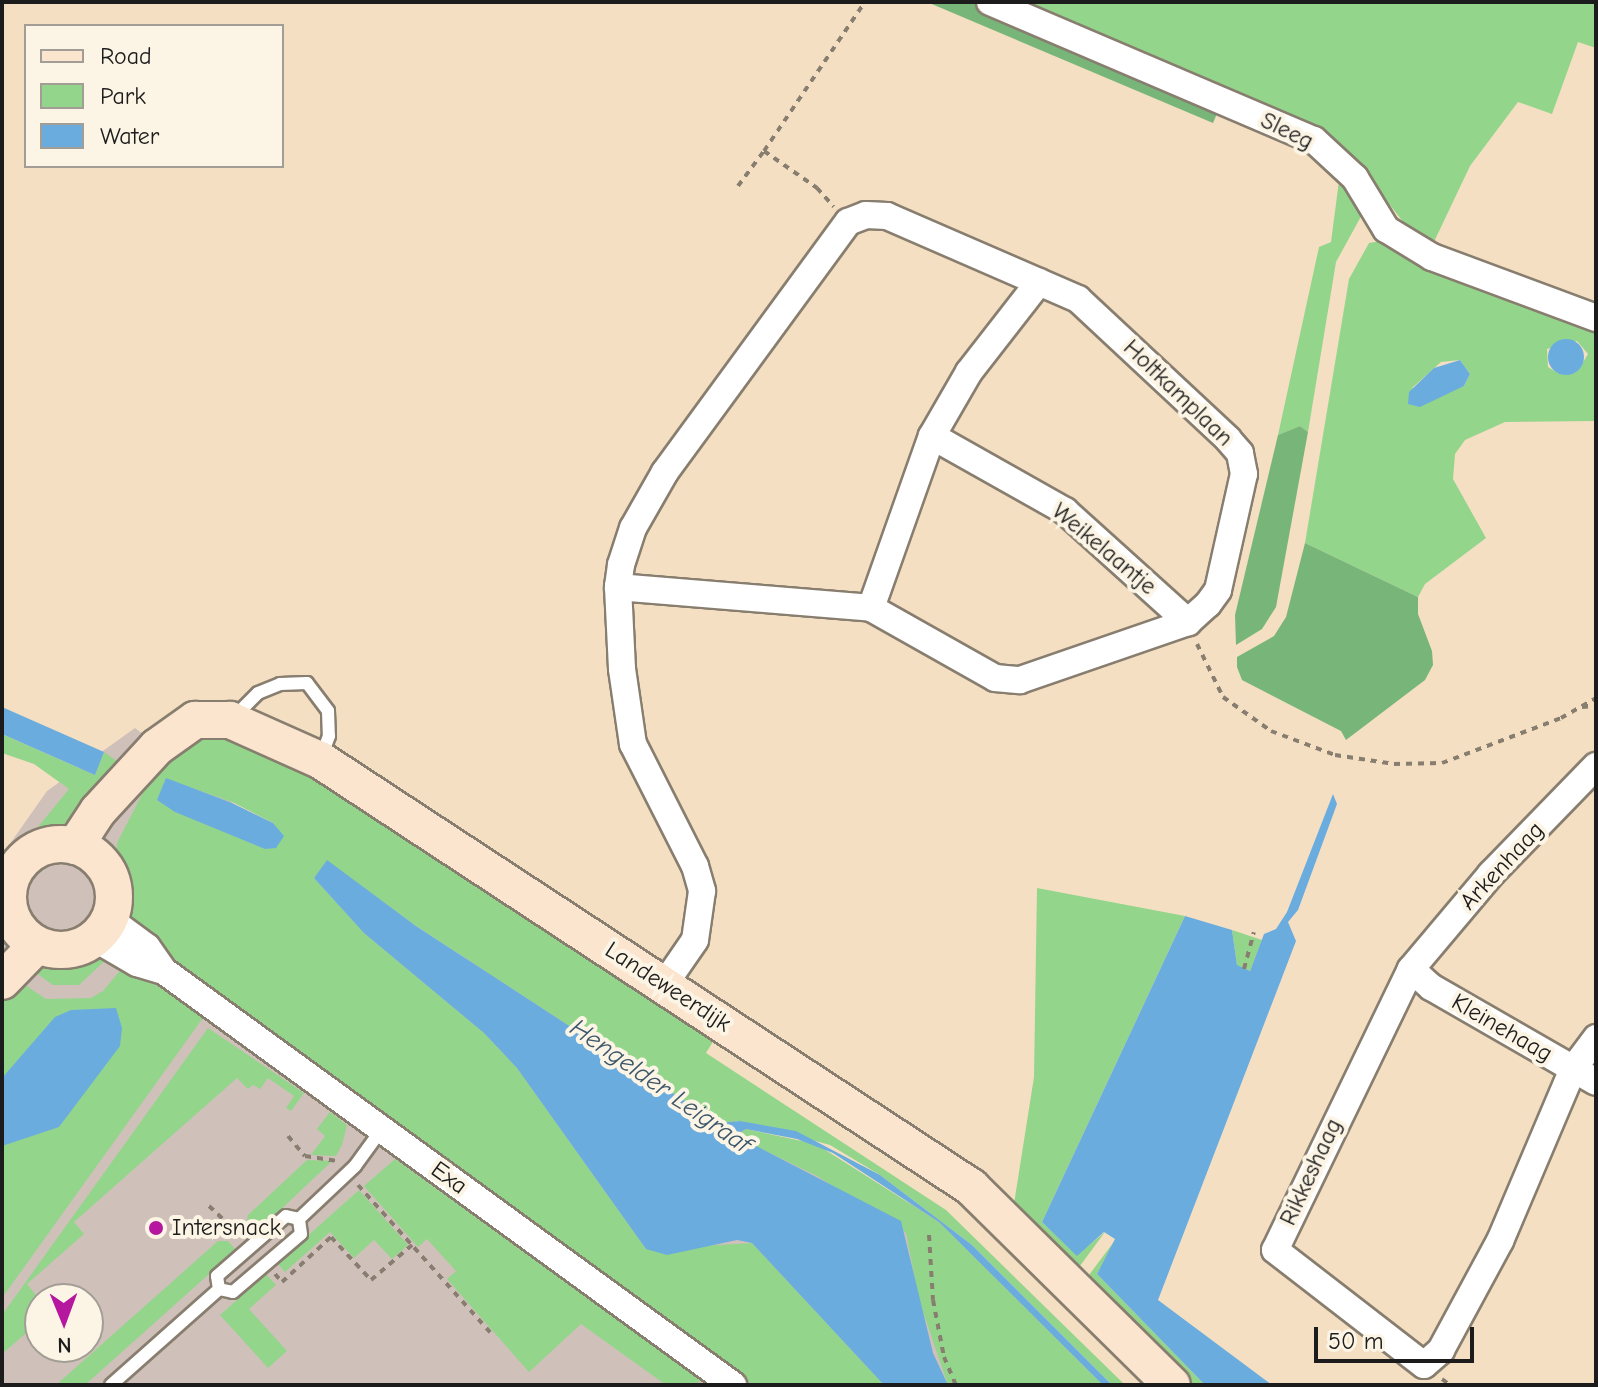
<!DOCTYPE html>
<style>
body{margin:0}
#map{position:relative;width:1598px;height:1387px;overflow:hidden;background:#f4dfc2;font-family:"Comic Neue",sans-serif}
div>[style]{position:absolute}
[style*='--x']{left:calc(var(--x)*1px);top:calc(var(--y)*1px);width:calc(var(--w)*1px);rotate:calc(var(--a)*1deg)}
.industrial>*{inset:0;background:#cfc0ba}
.green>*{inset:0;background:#94d58c}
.forest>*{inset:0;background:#77b678}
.water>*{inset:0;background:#6bacdf}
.round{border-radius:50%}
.path>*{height:4px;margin-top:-2px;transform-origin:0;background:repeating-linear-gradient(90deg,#887e6f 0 6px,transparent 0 12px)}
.roads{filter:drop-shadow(2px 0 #887e6f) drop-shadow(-2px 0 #887e6f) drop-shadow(0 2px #887e6f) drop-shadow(0 -2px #887e6f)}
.lane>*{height:12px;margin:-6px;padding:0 6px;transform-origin:6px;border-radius:6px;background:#fff}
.street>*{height:26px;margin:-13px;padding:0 13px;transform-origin:13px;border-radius:13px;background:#fff}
.secondary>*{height:36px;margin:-18px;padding:0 18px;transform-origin:18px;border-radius:18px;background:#fbe5cf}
.secondary>.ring{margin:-18px;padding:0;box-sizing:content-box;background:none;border:36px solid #fbe5cf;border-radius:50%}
.dots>*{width:22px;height:22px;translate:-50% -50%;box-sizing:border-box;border:4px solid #fcf5e5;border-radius:50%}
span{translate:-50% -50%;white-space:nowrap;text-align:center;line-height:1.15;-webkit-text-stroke:8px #fcf5e5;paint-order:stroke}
.street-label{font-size:24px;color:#1c1c1c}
.poi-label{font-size:24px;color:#1c1c1c}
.left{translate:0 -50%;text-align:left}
.water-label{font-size:26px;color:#3c566a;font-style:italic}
.frame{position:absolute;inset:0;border:4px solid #1c1c1c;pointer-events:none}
.legend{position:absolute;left:24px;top:24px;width:260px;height:144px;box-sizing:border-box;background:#fcf5e5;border:2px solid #a29e95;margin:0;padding:10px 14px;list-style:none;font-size:24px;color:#1c1c1c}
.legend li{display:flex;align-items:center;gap:16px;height:40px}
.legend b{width:40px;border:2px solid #a29e95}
.north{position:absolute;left:24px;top:1283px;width:80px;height:80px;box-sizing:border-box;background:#fcf5e5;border:2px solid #a29e95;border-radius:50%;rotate:179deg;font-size:22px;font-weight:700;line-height:32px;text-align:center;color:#1c1c1c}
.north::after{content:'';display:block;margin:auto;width:28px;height:36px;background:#b5179e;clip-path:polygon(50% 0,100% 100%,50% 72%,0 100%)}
.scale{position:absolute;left:1314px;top:1327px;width:160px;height:36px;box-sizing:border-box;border:4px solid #1c1c1c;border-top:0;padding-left:10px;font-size:24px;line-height:28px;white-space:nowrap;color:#1c1c1c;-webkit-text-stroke:6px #fcf5e5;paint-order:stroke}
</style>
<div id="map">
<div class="industrial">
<i style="clip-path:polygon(evenodd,135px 728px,320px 870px,742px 1126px,935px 1215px,1108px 1385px,2px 1385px,2px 855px,47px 791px,135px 728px,40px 1299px,88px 1299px,88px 1347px,40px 1347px,40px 1299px)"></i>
</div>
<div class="green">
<i style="clip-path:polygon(1001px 2px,1596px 2px,1596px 48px,1578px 42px,1552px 114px,1518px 102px,1470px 166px,1432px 246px,1411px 232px,1354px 159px,1330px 140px)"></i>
<i style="clip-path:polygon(1340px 173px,1364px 211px,1336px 262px,1308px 432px,1300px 426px,1278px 435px,1319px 247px,1331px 242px)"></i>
<i style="clip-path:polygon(evenodd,1381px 241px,1596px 323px,1596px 421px,1505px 422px,1465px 440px,1455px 454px,1453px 479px,1486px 538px,1425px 584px,1418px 597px,1305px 543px,1349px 279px,1369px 243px,1381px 241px,1577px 341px,1588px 354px,1579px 369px,1558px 373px,1548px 367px,1547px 349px,1577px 341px,1381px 241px,1460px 360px,1470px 374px,1464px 386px,1441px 394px,1412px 388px,1441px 362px,1460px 360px)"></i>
<i style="clip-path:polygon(evenodd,231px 733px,293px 760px,947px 1181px,1007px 1242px,940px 1183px,714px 1040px,706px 1053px,946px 1210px,1125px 1385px,1112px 1385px,972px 1245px,880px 1175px,830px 1145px,740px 1121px,718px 1123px,416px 926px,327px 861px,314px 878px,364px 933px,484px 1033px,517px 1068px,646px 1249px,752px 1243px,884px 1385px,753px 1385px,241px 1014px,129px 921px,115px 870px,117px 843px,156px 767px,183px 740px,231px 733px,166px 779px,232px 802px,273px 823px,282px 836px,276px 845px,175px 812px,166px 779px)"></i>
<i style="clip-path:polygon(2px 734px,95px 775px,104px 752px,117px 761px,100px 796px,68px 833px,34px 844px,12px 862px,2px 890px,2px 871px,69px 789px,34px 764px,2px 753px)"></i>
<i style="clip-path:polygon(1037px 888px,1185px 916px,1042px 1222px,1077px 1255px,1105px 1232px,1074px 1274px,1013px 1210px,1034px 1077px)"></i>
<i style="clip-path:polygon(1232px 930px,1262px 940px,1250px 971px,1237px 966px)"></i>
<i style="clip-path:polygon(87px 952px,109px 957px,79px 985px,53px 985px,26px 966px,49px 956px)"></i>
<i style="clip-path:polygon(124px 966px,205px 1015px,2px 1298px,2px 998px,16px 979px,46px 999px,91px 998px,103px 991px)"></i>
<i style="clip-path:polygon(208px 1028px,304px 1093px,291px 1111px,286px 1108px,294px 1096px,268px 1078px,260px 1089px,253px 1085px,248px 1089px,237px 1078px,74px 1222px,84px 1234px,27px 1284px,40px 1300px,40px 1321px,2px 1354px,2px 1315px)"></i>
<i style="clip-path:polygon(330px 1112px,347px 1125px,342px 1145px,336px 1156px,311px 1155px,325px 1136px,317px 1129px)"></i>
<i style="clip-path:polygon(746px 1129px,816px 1144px,939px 1222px,1103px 1385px,948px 1385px,919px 1300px,906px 1233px,817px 1176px,735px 1136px)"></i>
<i style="clip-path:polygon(395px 1159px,700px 1380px,697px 1385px,666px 1385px,581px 1324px,529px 1372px,447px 1279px,456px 1271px,427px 1239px,418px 1247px,364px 1186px)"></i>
<i style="clip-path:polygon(307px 1160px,332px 1161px,254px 1235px,246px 1224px,248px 1215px)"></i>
<i style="clip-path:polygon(359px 1190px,408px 1245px,392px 1259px,374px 1240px,354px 1258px,330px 1232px,285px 1272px,277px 1263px)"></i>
<i style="clip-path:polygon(1116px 1239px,1097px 1274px,1205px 1385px,1184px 1385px,1083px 1283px)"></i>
<i style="clip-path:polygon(218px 1241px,228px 1241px,236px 1250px,85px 1385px,56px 1385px)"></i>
<i style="clip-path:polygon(266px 1274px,276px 1285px,249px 1309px,287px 1351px,268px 1368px,220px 1315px)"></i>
</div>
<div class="forest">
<i style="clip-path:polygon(927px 2px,972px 2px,1221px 104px,1213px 123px)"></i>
<i style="clip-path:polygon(1300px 426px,1308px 432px,1276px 607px,1262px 629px,1236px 645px,1235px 615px,1278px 435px)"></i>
<i style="clip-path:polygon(1305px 543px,1418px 597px,1418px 614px,1432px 651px,1433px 665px,1425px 680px,1346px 740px,1341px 731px,1242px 680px,1237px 667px,1237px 657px,1274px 636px,1286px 617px)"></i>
</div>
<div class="water">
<i class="round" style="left:1548px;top:339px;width:36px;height:36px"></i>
<i style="clip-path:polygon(1460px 360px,1470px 374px,1464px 386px,1420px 407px,1408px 404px,1409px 392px,1434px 368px)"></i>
<i style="clip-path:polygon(2px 707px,104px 752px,95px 775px,2px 734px)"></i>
<i style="clip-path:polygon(166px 778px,232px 803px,273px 823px,284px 836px,276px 848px,265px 849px,175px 812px,157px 800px)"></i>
<i style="clip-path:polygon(1333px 794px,1337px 804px,1298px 910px,1288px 922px,1296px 941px,1158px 1300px,1272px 1385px,1205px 1385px,1097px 1274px,1115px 1239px,1104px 1232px,1077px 1256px,1042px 1222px,1185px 916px,1232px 930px,1237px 965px,1250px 971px,1264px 934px,1276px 929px,1287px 912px)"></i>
<i style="clip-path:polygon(327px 860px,416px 926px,718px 1123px,740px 1121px,796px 1131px,880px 1175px,972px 1245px,1112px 1385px,1103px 1385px,939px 1222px,833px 1153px,797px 1139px,746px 1129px,735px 1135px,901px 1221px,933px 1353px,948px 1385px,884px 1385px,752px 1243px,737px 1240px,667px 1255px,646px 1249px,517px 1068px,484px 1033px,364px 933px,314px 878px)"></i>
<i style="clip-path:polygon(116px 1008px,122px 1028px,120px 1046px,59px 1127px,2px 1146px,2px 1078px,55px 1017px,71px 1010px)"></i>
</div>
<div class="path">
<i style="--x:764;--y:151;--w:180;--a:-55.9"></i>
<i style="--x:738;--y:186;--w:44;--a:-53.4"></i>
<i style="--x:764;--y:151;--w:65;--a:34.9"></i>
<i style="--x:817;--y:188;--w:25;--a:48"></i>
<i style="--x:1197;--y:644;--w:59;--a:63.9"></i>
<i style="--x:1223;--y:697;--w:59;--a:35.3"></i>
<i style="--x:1271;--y:731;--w:68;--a:20.6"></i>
<i style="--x:1335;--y:755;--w:60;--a:8.7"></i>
<i style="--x:1394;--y:764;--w:48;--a:-1.2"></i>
<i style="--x:1442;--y:763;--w:127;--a:-20.7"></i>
<i style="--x:1561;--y:718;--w:40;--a:-29.7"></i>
<i style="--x:1582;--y:707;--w:14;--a:-4"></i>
<i style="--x:1244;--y:969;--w:38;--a:-75"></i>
<i style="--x:288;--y:1136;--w:26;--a:50"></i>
<i style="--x:305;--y:1156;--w:31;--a:9"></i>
<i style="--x:358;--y:1185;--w:198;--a:48.1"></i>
<i style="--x:209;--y:1206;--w:42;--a:43.1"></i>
<i style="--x:929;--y:1235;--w:65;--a:86.5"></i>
<i style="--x:933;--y:1300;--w:58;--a:79.1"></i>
<i style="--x:944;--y:1357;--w:30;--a:67"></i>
<i style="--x:275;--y:1274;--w:11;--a:49"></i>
<i style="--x:282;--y:1282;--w:67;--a:-42.6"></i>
<i style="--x:331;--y:1237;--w:59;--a:47.1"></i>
<i style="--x:371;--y:1280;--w:54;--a:-40.5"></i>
<i style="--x:1442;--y:1379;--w:10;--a:37"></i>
</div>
<div class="roads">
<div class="lane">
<i style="--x:233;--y:718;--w:35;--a:-45"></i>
<i style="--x:258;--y:693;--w:24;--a:-22"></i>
<i style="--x:280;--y:684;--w:27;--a:-2"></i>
<i style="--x:307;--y:683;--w:35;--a:53"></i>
<i style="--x:328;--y:711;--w:25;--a:88"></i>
<i style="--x:329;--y:736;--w:22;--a:111"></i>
<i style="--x:299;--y:1219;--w:77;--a:-43.4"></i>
<i style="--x:355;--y:1166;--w:46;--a:-53.9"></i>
<i style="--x:219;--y:1289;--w:14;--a:12"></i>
<i style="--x:233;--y:1292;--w:89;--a:-40.5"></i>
<i style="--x:301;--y:1234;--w:15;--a:-98"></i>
<i style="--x:219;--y:1289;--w:13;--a:-99"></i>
<i style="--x:217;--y:1276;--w:91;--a:-41"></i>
<i style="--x:286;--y:1216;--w:13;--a:13"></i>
<i style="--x:111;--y:1385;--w:144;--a:-41.6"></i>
</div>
<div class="street">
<i style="--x:990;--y:2;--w:352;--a:23.1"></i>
<i style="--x:1314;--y:140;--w:56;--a:42.8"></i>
<i style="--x:1355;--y:178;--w:60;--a:58.7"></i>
<i style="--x:1386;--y:229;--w:54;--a:31.3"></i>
<i style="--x:1432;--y:257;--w:175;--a:20.4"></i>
<i style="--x:932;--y:436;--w:153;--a:29.4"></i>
<i style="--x:1065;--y:511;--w:166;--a:42.1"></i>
<i style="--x:618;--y:587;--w:254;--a:4.7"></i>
<i style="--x:871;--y:608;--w:142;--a:29.4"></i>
<i style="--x:995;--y:678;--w:25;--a:5"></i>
<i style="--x:1020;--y:680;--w:178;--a:-19"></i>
<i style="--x:1188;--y:622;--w:27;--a:-42"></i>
<i style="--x:1208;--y:604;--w:17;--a:-54"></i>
<i style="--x:1218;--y:590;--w:119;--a:-77.4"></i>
<i style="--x:1244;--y:474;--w:21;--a:-101"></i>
<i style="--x:1240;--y:453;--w:18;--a:-131"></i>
<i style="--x:1228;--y:439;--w:205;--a:-137"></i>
<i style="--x:1078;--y:299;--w:208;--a:-156.5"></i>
<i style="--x:887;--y:216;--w:21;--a:-177"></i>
<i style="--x:866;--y:215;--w:19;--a:159"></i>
<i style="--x:848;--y:222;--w:310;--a:126.2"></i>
<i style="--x:665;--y:472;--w:64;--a:119.7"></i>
<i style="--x:633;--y:528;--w:39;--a:108"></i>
<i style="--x:621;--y:565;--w:22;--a:98"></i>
<i style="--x:618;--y:587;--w:82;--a:87.2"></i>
<i style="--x:622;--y:669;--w:76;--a:81.7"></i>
<i style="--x:633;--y:744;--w:137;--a:63.1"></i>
<i style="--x:695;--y:866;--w:26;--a:74"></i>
<i style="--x:702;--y:891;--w:49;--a:98.1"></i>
<i style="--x:695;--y:940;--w:55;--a:124.6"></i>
<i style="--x:871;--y:608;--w:182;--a:-70.5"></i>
<i style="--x:932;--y:436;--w:74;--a:-60"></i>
<i style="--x:969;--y:372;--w:114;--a:-52.1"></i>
<i style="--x:1596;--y:766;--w:151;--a:134.2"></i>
<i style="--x:1491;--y:874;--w:124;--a:130.1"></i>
<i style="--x:1411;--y:969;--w:312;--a:115.8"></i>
<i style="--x:1275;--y:1250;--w:188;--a:37.7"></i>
<i style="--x:1424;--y:1365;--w:23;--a:-41"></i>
<i style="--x:1441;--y:1350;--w:124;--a:-61.6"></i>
<i style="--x:1500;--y:1241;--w:187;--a:-67"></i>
<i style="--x:1573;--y:1069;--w:39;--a:-53"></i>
<i style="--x:109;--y:919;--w:47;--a:36.4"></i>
<i style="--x:147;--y:947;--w:29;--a:55"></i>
<i style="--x:164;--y:971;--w:704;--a:36.04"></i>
<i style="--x:94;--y:938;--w:50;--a:30.2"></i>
<i style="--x:137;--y:963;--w:28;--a:17"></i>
<i style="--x:1411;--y:969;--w:27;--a:42"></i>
<i style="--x:1431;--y:987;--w:190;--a:29.9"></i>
</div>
<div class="secondary">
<i class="ring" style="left:8px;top:844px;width:70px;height:70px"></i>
<i style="--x:75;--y:846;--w:42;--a:-56.7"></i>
<i style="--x:98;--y:811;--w:87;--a:-47.3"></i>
<i style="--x:157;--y:747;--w:47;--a:-35.4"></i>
<i style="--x:195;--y:720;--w:35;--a:0"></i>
<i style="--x:230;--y:720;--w:98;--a:24"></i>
<i style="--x:320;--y:760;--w:779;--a:33.26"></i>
<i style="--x:971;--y:1187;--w:282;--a:44.6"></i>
<i style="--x:2;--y:981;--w:50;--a:-45.8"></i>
</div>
</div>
<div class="dots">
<i style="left:156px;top:1228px;background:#b5179e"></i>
</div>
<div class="street-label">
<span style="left:1287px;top:131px;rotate:26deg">Sleeg</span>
<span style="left:1178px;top:393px;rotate:44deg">Holtkamplaan</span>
<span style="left:1104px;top:549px;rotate:40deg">Weikelaantje</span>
<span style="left:1502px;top:866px;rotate:-47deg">Arkenhaag</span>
<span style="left:668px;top:987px;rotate:33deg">Landeweerdijk</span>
<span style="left:1502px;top:1028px;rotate:30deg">Kleinehaag</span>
<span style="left:1311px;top:1172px;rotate:-65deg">Rikkeshaag</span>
<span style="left:449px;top:1178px;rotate:36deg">Exa</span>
</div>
<div class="poi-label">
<span class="left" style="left:172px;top:1228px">Intersnack</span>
</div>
<div class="water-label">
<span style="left:660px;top:1087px;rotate:35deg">Hengelder Leigraaf</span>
</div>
<div class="frame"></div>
<ul class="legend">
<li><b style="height:10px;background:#fbe5cf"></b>Road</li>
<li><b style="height:22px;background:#94d58c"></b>Park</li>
<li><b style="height:22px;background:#6bacdf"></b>Water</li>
</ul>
<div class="north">N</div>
<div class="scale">50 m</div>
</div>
